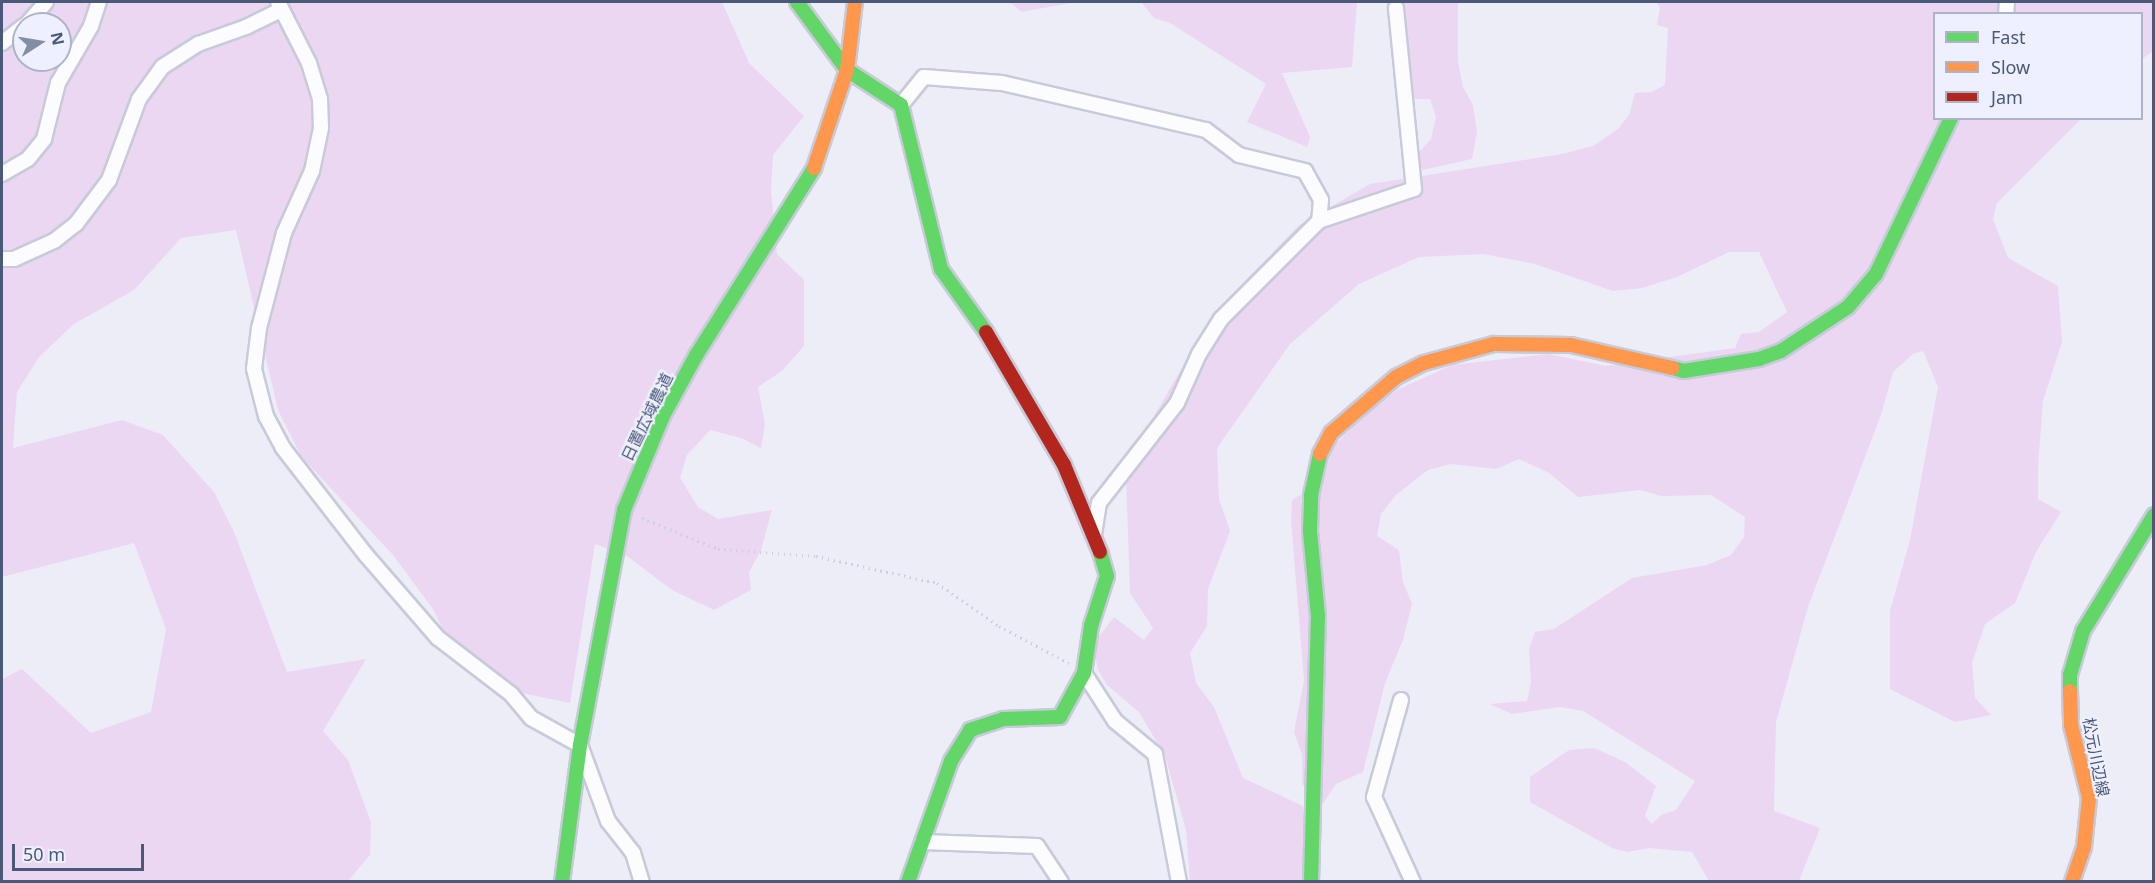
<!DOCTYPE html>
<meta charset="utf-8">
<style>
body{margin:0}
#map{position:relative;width:2155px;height:883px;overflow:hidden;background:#ededf8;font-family:"Noto Sans","Noto Sans JP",sans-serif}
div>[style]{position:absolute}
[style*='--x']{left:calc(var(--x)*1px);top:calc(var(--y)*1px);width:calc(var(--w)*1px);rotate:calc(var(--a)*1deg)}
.green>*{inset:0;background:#ebd7f1}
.path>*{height:3px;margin-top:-1.5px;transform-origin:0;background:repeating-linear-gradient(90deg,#cbcfda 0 1.5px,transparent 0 6px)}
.roads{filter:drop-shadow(2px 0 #c7cbd9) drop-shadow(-2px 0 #c7cbd9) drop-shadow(0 2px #c7cbd9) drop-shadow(0 -2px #c7cbd9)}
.street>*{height:14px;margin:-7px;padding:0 7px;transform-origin:7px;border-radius:7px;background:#fcfcfe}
.fast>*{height:14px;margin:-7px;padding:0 7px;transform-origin:7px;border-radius:7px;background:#63d668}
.slow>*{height:14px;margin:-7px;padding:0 7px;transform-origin:7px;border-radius:7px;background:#ff974d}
.jam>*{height:14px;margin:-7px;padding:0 7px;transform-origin:7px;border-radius:7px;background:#b3261e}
span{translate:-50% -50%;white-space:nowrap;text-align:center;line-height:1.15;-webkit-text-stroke:4.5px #eff0ff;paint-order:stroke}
.street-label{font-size:16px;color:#4a5978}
.frame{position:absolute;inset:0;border:3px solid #4a5978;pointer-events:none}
.legend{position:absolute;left:1933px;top:12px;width:210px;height:108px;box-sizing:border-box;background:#eff0ff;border:2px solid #adb4c9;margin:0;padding:8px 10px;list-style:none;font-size:18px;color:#4a5978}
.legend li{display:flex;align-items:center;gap:12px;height:30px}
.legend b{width:30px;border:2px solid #adb4c9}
.north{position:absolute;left:12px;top:12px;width:60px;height:60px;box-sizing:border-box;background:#eff0ff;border:2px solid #adb4c9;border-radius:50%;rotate:78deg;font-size:16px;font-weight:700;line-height:24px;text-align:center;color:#4a5978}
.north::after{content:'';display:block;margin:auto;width:21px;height:27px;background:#838da5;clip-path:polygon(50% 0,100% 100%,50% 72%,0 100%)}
.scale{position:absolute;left:12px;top:844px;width:132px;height:27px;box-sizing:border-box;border:3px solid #4a5978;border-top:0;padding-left:8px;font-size:18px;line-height:21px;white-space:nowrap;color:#4a5978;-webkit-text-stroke:4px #eff0ff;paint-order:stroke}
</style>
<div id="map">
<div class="green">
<i style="clip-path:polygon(evenodd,2px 2px,722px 2px,749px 63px,804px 116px,773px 155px,771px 190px,777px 254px,804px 280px,804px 346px,782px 371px,758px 387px,765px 424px,761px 448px,741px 438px,710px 430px,687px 455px,680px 478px,698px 507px,718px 519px,772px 510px,761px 550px,749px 572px,751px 590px,714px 610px,672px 590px,627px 556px,595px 544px,570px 703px,507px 690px,460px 666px,433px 609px,393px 555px,301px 456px,278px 410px,236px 230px,181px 238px,134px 290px,74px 324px,39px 357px,17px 392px,13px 448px,122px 420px,163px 435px,214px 492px,234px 532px,287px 672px,366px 659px,323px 731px,348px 760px,371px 822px,370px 855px,348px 881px,2px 881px,2px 679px,22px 669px,91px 733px,151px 712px,166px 629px,134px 543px,2px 577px,2px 2px,24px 24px,60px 24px,60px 60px,24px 60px,24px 24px)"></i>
<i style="clip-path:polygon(1009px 2px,1076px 2px,1022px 12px)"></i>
<i style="clip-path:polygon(1141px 2px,1357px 2px,1352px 67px,1282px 73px,1310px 137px,1307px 147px,1247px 122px,1266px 84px,1170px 23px,1154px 18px)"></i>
<i style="clip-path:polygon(1404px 2px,1464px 2px,1458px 3px,1458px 62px,1463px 87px,1473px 105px,1477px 132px,1472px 159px,1423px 170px,1414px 158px,1431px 139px,1436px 117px,1430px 99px,1410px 99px,1406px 87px,1409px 63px)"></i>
<i style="clip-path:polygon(1655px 2px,2153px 2px,2153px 51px,2142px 59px,2142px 14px,1934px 14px,1934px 118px,2081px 119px,1997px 203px,1993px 219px,2008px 258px,2058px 286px,2062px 342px,2043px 401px,2038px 466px,2038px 499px,2061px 512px,2036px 552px,2015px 603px,1985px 624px,1972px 663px,1975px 698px,1991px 715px,1955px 722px,1890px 689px,1890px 611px,1910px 540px,1938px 387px,1923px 351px,1913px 354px,1893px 372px,1881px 415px,1808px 607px,1776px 722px,1774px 811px,1820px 828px,1799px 881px,1709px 881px,1692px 852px,1649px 848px,1627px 852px,1612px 848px,1530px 802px,1530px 777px,1569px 750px,1594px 748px,1625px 762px,1656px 786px,1645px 816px,1652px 824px,1661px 815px,1676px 810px,1695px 781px,1583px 711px,1560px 707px,1512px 714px,1490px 704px,1527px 701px,1531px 682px,1529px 649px,1535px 632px,1554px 629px,1632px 578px,1707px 565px,1731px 555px,1744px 537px,1745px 517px,1711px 495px,1661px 496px,1640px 490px,1578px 497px,1549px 473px,1519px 459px,1496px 469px,1450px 464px,1428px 470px,1396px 495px,1381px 514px,1377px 536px,1399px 550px,1403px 582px,1412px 604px,1403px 640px,1385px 683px,1363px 772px,1336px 784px,1322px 805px,1302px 784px,1302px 755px,1294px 732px,1304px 680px,1291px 521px,1292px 500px,1323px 481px,1332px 448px,1364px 415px,1399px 389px,1452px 365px,1548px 354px,1606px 366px,1735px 348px,1741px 334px,1759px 332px,1787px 312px,1759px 252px,1729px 252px,1677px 277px,1642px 288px,1613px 291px,1535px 264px,1484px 254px,1419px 257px,1359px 284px,1290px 344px,1217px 448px,1219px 499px,1230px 531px,1208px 589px,1207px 626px,1190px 653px,1196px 683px,1214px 707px,1243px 778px,1303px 806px,1304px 880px,1190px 881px,1186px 830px,1165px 756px,1139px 712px,1107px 685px,1098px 670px,1093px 644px,1114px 617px,1144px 640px,1153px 628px,1130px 593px,1126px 475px,1143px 435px,1212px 316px,1298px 226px,1370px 184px,1562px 154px,1593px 146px,1618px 129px,1629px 115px,1635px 93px,1651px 92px,1665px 85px,1668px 28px,1657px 25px,1660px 7px)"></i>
</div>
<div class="path">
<i style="--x:642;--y:518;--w:82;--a:22.2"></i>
<i style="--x:718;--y:549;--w:98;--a:4.1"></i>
<i style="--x:816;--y:556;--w:124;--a:12.6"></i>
<i style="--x:937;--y:583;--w:75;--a:34.7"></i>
<i style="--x:999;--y:626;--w:79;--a:27.9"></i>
</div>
<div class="roads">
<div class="street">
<i style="--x:278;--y:2;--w:68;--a:63.1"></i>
<i style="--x:309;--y:63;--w:38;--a:73"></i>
<i style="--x:320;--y:99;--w:29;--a:88"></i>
<i style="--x:321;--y:128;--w:44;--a:101.8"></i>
<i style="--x:312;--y:171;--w:68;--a:114.3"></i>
<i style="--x:284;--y:233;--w:98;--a:104.7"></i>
<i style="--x:259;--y:328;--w:41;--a:97"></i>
<i style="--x:254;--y:369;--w:49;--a:75.7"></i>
<i style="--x:266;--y:416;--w:36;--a:62"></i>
<i style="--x:283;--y:448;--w:135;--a:52.2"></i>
<i style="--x:366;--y:555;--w:110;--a:49.1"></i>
<i style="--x:438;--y:638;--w:92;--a:37.5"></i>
<i style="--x:511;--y:694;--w:31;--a:50"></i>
<i style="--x:531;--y:718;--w:56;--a:28.9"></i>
<i style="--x:580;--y:745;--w:81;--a:69.8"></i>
<i style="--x:608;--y:821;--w:41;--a:52"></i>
<i style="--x:633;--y:853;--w:30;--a:73"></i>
<i style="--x:2006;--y:14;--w:12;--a:-85"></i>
<i style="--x:27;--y:24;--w:29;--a:-49"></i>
<i style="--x:2;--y:43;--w:28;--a:-38"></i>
<i style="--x:901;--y:105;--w:36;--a:-51"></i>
<i style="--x:924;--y:77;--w:78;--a:4.4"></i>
<i style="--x:1002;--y:83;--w:209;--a:13"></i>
<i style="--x:1206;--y:130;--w:41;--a:37.1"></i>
<i style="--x:1239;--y:155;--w:68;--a:13.6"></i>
<i style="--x:1305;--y:171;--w:33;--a:61"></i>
<i style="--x:1321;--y:200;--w:21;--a:95"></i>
<i style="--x:1319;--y:221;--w:139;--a:135"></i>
<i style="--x:1221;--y:319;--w:41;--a:122.2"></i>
<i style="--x:1199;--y:354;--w:54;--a:114.2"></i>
<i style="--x:1177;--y:403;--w:127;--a:128"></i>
<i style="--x:1099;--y:503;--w:30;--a:99"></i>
<i style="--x:2;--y:174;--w:30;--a:-30"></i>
<i style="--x:28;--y:159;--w:26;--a:-51"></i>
<i style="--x:44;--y:139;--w:58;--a:-76"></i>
<i style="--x:58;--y:83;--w:66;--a:-59.9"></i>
<i style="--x:91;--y:26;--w:25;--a:-72"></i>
<i style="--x:1319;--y:221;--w:100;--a:-18.6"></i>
<i style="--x:1414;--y:189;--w:182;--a:-95.7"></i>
<i style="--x:2;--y:259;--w:12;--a:0"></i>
<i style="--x:14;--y:259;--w:44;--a:-24.2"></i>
<i style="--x:54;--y:241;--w:28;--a:-38"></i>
<i style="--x:76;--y:224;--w:55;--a:-53.1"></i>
<i style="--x:109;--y:180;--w:86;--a:-69.7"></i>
<i style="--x:139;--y:99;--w:39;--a:-54"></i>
<i style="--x:162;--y:67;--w:43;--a:-32.6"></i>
<i style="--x:198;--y:44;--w:51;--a:-19.5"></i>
<i style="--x:246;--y:27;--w:39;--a:-26"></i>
<i style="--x:1084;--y:673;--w:57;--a:57.1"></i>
<i style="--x:1115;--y:721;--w:52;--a:39.5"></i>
<i style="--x:1155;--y:754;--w:130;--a:79.4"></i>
<i style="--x:1401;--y:700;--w:101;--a:105.6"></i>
<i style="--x:1374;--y:797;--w:94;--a:65.4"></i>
<i style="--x:922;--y:842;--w:115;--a:2"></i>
<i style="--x:1037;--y:846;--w:43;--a:56.3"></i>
</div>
<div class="fast">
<i style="--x:797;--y:2;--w:84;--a:53.7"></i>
<i style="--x:847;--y:70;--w:64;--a:32.9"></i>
<i style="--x:901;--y:105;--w:169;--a:76.3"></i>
<i style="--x:941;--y:269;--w:77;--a:54.5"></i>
<i style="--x:1672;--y:368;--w:12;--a:14"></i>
<i style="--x:1684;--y:371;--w:76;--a:-9.1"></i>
<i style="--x:1759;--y:359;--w:23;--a:-20"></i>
<i style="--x:1781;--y:351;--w:80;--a:-33.3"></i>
<i style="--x:1848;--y:307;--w:43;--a:-49.7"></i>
<i style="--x:1876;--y:274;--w:173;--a:-64.3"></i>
<i style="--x:2070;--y:691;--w:16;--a:-90"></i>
<i style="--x:2070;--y:675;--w:46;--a:-73.5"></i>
<i style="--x:2083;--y:631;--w:136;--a:-58.5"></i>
<i style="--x:562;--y:882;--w:138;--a:-82.5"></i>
<i style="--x:580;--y:745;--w:239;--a:-79.4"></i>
<i style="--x:624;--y:510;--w:102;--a:-67.5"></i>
<i style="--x:663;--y:416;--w:71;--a:-61.3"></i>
<i style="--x:697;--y:354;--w:220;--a:-57.8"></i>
<i style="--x:908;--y:882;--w:128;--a:-70.4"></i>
<i style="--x:951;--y:761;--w:36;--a:-58"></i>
<i style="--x:970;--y:730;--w:35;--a:-18"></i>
<i style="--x:1003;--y:719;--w:57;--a:-2"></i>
<i style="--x:1060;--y:717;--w:50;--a:-61.4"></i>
<i style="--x:1084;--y:673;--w:48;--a:-81.5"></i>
<i style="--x:1091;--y:626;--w:52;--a:-72.3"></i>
<i style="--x:1107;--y:576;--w:25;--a:-106"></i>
<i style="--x:1311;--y:882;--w:266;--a:-88.5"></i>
<i style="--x:1318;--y:616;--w:85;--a:-95.4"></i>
<i style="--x:1310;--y:531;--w:36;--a:-88"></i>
<i style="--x:1311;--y:495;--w:42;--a:-77.6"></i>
</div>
<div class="slow">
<i style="--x:814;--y:168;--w:103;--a:-71.4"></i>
<i style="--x:847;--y:70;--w:68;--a:-83.3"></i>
<i style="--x:1320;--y:454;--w:24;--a:-62"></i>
<i style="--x:1331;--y:433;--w:86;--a:-40.7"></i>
<i style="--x:1396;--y:377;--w:31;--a:-27"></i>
<i style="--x:1424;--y:363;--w:73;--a:-15.2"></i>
<i style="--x:1494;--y:344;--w:77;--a:0.7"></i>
<i style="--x:1571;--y:345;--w:104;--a:12.8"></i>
<i style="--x:2070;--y:691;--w:34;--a:88"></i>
<i style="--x:2071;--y:725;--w:75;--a:76.1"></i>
<i style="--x:2089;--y:798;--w:49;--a:95.8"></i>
<i style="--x:2084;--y:847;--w:37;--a:109"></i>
</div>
<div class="jam">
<i style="--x:986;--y:332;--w:154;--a:59.6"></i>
<i style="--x:1064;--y:465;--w:94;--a:67.5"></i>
</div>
</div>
<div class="street-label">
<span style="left:647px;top:417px;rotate:-64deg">日置広域農道</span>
<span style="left:2096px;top:757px;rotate:79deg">松元川辺線</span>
</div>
<div class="frame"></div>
<ul class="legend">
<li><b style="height:8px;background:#63d668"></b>Fast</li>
<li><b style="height:8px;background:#ff974d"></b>Slow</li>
<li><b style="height:8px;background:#b3261e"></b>Jam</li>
</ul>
<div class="north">N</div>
<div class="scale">50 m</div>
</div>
